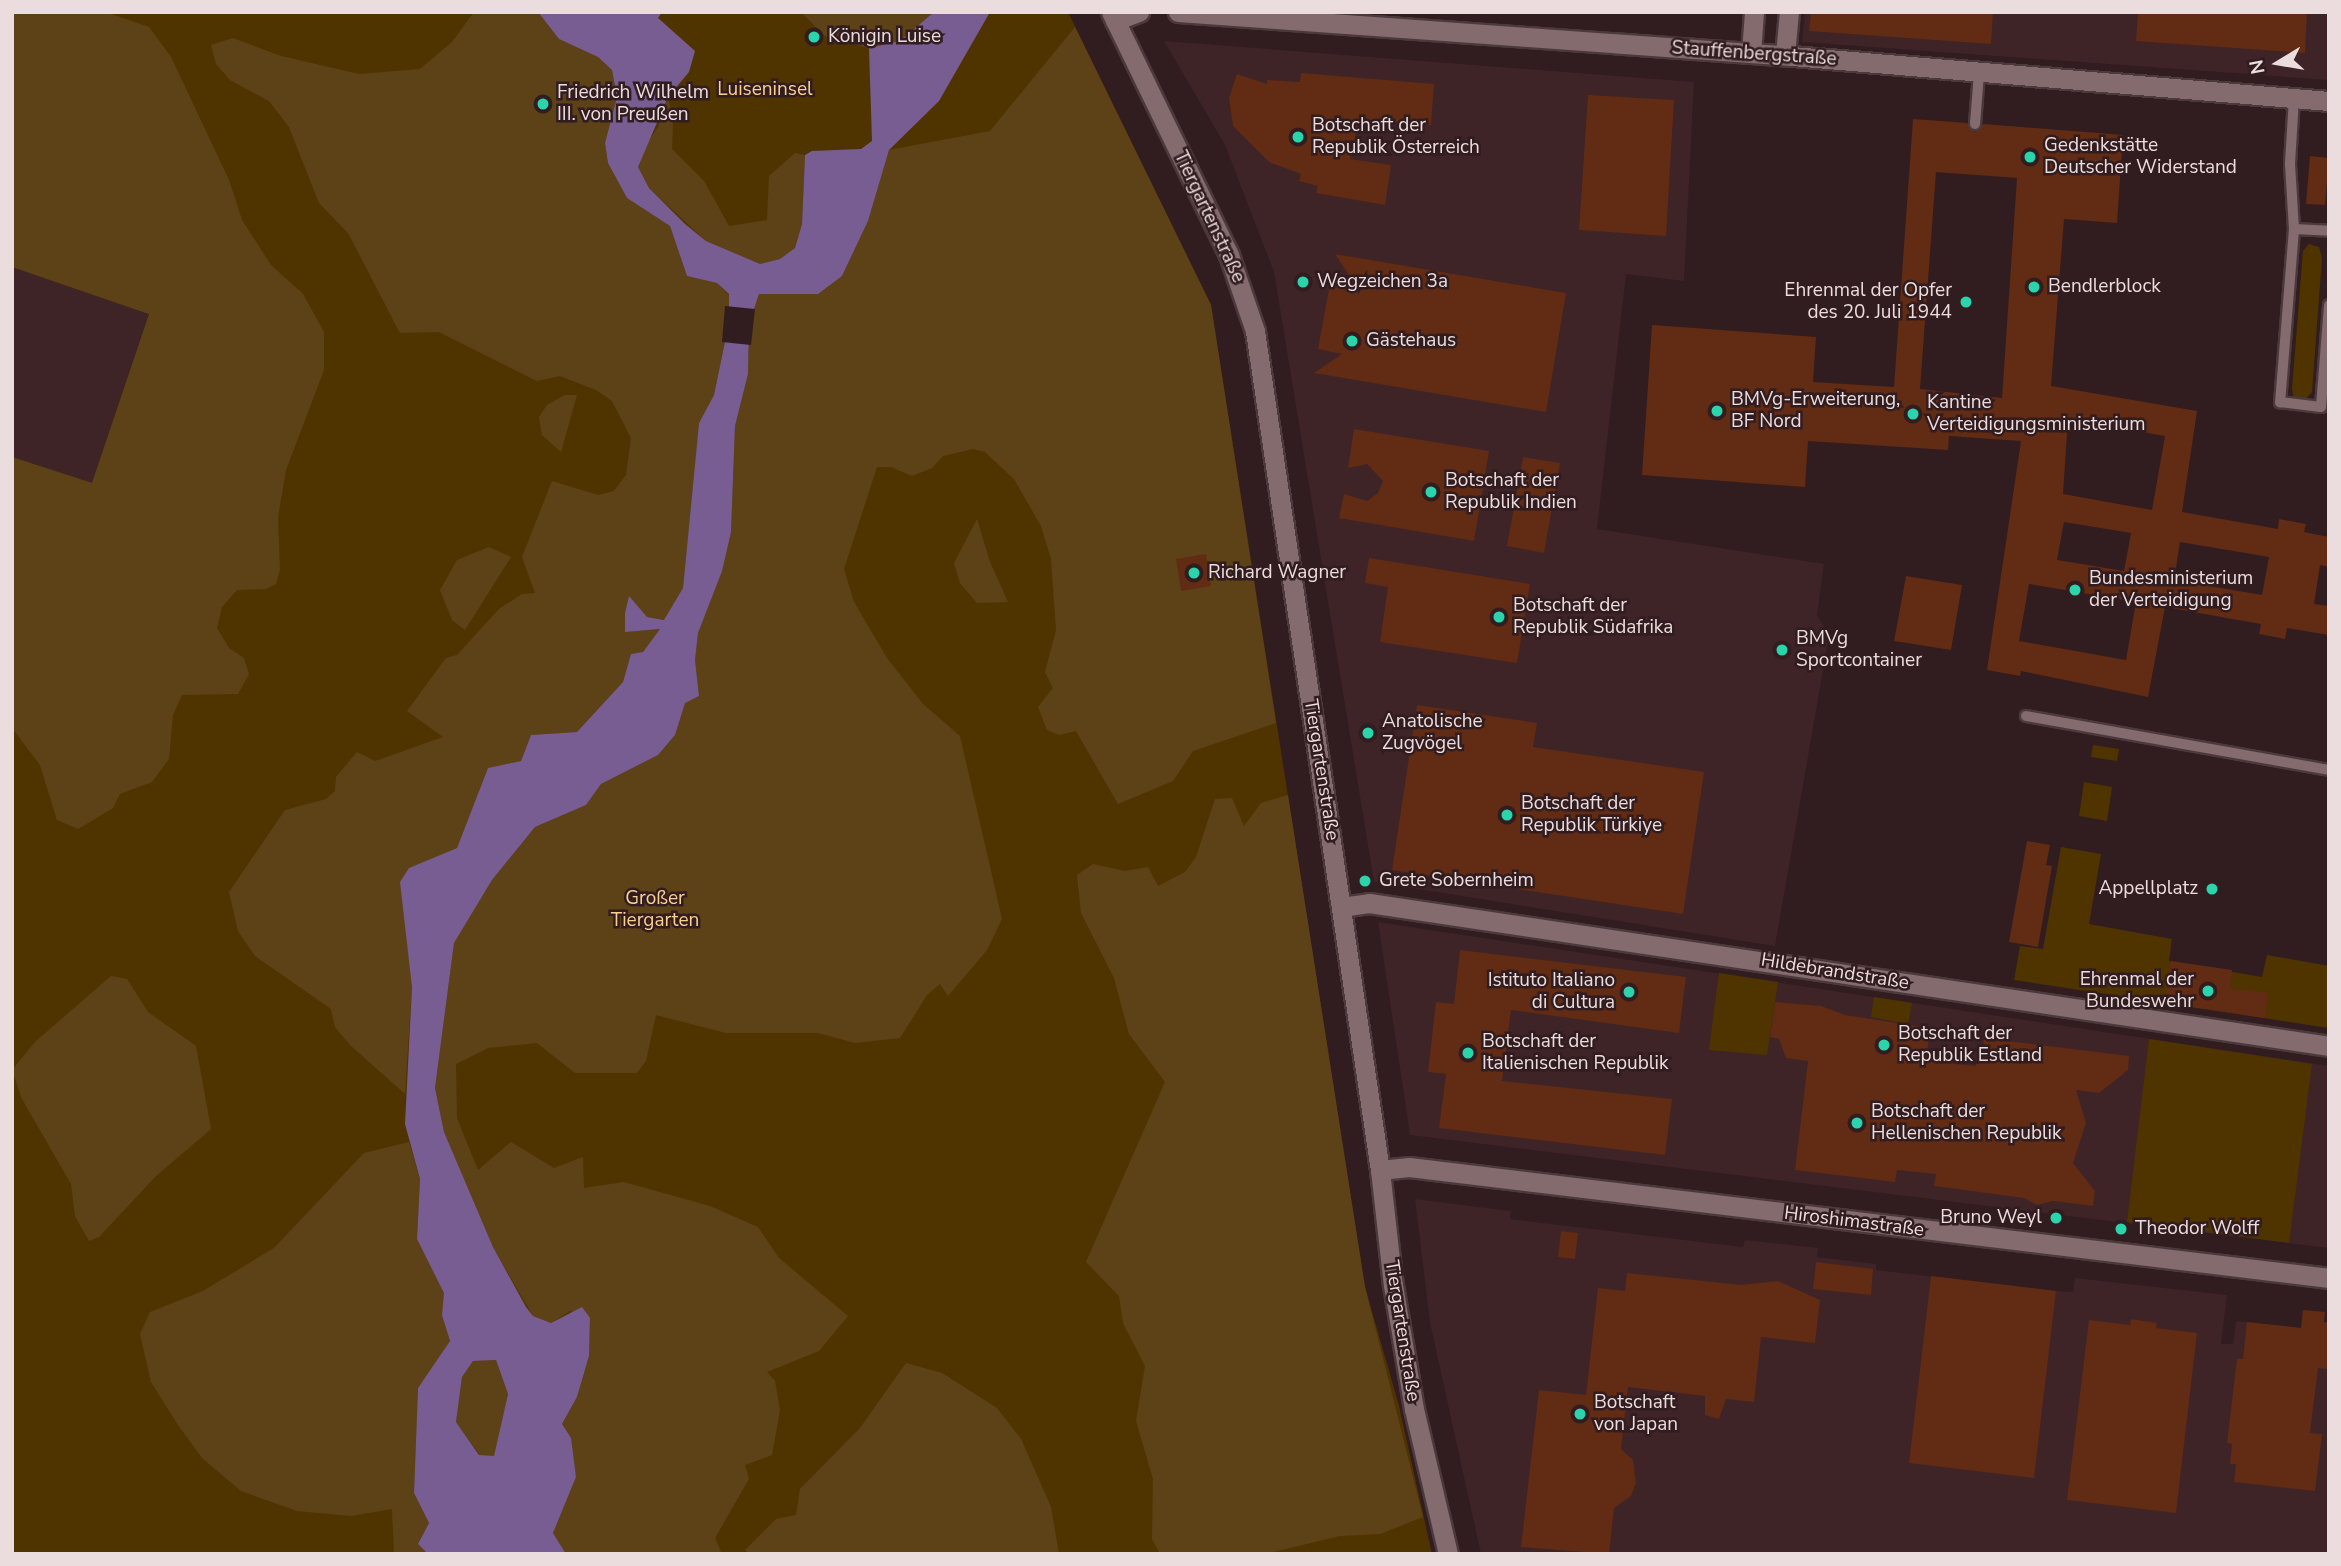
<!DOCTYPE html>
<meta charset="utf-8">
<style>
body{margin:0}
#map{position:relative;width:2341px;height:1566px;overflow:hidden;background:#311c1f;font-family:"Nunito Sans",sans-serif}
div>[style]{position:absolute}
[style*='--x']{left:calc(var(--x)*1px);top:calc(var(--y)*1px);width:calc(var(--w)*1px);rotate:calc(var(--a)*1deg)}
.built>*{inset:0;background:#3e2327}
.green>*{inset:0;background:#503400}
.forest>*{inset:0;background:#5e4217}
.water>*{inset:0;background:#785d93}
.pier>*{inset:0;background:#311c1f}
.building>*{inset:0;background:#622b13}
.roads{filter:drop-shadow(2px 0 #4b393c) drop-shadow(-2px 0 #4b393c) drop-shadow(0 2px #4b393c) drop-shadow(0 -2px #4b393c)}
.service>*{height:10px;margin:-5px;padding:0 5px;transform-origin:5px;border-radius:5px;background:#846b6e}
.minor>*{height:19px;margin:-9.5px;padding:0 9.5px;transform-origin:9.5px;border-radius:9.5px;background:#846b6e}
.secondary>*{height:19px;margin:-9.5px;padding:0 9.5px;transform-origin:9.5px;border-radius:9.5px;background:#846b6e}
.dots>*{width:19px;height:19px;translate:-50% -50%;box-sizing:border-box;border:4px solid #311c1f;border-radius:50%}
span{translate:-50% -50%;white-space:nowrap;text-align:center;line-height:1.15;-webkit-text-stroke:5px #311c1f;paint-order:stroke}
.poi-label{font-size:19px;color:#ebdcdd}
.left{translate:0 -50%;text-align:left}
.right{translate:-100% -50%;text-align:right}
.street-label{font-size:19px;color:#ebdcdd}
.park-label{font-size:19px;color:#fbcf90}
.frame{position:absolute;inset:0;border:14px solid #ebdcdd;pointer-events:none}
.north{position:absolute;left:2243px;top:28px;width:70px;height:70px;-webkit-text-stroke:5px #311c1f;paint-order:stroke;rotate:259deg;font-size:19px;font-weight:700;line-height:28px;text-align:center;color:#ebdcdd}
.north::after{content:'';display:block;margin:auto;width:24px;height:32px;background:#ebdcdd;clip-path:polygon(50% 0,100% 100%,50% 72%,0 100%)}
</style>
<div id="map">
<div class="built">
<i style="clip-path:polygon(1805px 12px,2329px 12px,2329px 80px,1802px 42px)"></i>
<i style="clip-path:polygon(1164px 41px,1694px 82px,1684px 281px,1626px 274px,1597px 529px,1824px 564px,1817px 615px,1829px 636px,1775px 946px,1374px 882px,1274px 272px,1225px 145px)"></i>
<i style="clip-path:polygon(12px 267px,149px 313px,92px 484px,12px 457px)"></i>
<i style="clip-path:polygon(1378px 922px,2329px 1066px,2329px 1248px,1410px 1135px)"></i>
<i style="clip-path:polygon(1415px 1199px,1511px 1211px,1510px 1219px,1743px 1247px,1745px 1240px,1818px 1248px,1817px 1257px,1876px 1264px,1876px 1270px,2056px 1291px,2073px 1292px,2075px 1278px,2227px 1295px,2221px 1344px,2233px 1344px,2236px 1321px,2301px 1328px,2303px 1310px,2325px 1312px,2324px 1322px,2329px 1323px,2329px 1554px,1481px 1554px,1430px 1323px)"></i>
</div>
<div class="green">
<i style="clip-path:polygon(12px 12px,1068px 12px,1211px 305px,1365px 1287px,1399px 1406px,1432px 1554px,12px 1554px,12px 457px,92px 483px,149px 314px,12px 267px)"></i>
<i style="clip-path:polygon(2309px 244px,2319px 247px,2322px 258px,2312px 392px,2304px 401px,2294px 399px,2292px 389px,2303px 251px)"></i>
<i style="clip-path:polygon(2093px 745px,2119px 749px,2117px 761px,2091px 757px)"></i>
<i style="clip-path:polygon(2084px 782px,2112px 787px,2107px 821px,2079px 816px)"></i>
<i style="clip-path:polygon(2061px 847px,2101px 854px,2089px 924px,2172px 939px,2169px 961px,2262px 977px,2267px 955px,2329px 966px,2329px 1028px,2014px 980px,2020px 946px,2043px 949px)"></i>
<i style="clip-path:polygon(1719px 973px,1778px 982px,1767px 1055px,1709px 1050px)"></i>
<i style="clip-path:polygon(1874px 997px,1912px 1003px,1908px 1024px,1871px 1017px)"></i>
<i style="clip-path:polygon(2149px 1039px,2312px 1064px,2289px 1243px,2127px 1222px)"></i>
</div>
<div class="forest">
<i style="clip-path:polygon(12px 12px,105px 12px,149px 27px,171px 57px,229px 180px,242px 220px,271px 265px,303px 294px,324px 332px,324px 370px,286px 470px,278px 517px,280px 570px,276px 584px,266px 589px,237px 590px,222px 607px,217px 628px,229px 648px,244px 658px,249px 674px,238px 694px,182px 695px,173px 715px,169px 759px,152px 782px,120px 794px,113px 808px,78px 829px,57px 820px,40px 765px,12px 728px,12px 457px,92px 483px,149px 314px,12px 267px)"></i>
<i style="clip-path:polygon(474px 12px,538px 12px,559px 39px,598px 57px,612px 70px,617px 97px,605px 143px,608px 163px,627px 198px,670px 226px,687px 276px,717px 283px,729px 295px,729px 322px,714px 395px,699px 423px,683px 588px,665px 620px,647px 617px,629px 597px,625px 613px,625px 632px,660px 629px,643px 652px,631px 654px,623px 682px,577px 732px,531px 735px,521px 761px,488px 768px,457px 848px,409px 868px,412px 987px,405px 1094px,350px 1045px,335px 1027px,331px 1009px,255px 956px,238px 931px,229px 892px,285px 810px,326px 799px,335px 791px,336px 777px,357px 752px,375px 761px,443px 737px,407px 711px,446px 658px,457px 655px,499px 609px,522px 594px,535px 593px,522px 557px,552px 481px,598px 495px,614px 491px,626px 475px,631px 438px,612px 401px,596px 390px,560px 376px,537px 381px,439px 332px,400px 333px,348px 233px,319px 203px,289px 127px,269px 101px,230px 80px,216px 64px,211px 45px,233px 38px,281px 56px,359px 74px,420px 69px,452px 42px)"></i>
<i style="clip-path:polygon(801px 12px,934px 12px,900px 42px,869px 48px,826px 37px)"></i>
<i style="clip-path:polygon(1075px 27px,1211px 305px,1276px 723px,1193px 751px,1173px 781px,1118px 804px,1076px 731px,1059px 735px,1047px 730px,1038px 707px,1053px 688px,1045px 672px,1056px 630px,1051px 559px,1041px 526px,1014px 479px,985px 452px,973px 449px,943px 456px,932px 468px,912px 476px,891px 467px,877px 467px,844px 569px,854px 602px,887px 658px,923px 704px,960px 736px,1002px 919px,987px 950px,948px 996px,940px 984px,927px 995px,900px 1038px,855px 1043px,818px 1033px,726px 1033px,656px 1015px,646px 1061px,637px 1073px,575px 1073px,537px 1043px,488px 1048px,456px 1064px,457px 1118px,478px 1170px,511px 1142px,554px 1168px,583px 1157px,584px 1188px,624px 1182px,710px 1206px,758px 1227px,779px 1258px,848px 1316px,819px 1351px,767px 1372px,775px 1381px,780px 1410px,772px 1455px,745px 1465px,749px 1479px,715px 1538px,722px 1554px,566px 1554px,553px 1533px,576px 1477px,562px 1424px,577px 1397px,589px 1356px,590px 1318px,570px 1311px,551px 1323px,533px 1316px,493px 1247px,444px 1132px,435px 1088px,454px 943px,492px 880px,535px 827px,586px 805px,601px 784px,658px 755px,675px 735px,685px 702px,699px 696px,695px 660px,698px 633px,731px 532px,735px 426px,748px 374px,749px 324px,759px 294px,801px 294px,842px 276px,868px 221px,889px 150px,990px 131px)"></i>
<i style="clip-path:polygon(668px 97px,673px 120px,672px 149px,704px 181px,729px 226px,767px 220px,769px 176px,795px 153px,805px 155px,802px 224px,795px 248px,780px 259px,760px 264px,706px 241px,649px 188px,638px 167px,641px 152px,658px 127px)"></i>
<i style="clip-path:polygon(565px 395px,577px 395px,561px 452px,542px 435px,539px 417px,547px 405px)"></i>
<i style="clip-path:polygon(977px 519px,990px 562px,1008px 602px,977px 603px,960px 583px,954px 563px)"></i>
<i style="clip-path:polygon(489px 547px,511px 557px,465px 630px,452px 620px,440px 590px,457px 560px)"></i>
<i style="clip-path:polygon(1288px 795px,1365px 1287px,1423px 1517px,1380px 1534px,1340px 1536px,1265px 1554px,1160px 1554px,1152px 1539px,1153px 1479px,1136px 1421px,1145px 1366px,1123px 1323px,1119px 1296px,1086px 1262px,1165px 1082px,1129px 1034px,1114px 978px,1081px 913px,1077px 875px,1093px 864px,1125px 871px,1148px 867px,1158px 886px,1185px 872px,1196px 857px,1215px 799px,1232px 798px,1244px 826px,1261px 803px)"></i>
<i style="clip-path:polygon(111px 976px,127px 979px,148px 1012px,196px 1046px,211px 1129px,156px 1176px,99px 1237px,89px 1241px,75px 1216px,71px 1184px,22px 1099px,12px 1070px,35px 1042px)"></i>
<i style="clip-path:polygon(409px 1142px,420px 1179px,417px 1239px,445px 1293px,442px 1315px,450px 1341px,418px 1388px,414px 1493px,429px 1523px,418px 1544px,428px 1554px,394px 1554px,392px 1509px,351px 1516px,297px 1511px,241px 1491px,202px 1458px,178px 1425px,151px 1382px,140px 1334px,150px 1312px,203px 1291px,274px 1248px,364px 1153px)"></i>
<i style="clip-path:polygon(496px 1360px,508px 1394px,494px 1457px,480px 1455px,456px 1422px,462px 1377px,473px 1361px)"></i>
<i style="clip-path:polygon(906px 1363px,942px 1373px,997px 1408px,1021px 1439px,1051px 1507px,1059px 1554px,750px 1554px,745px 1550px,776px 1519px,796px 1515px,800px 1489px,860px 1428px)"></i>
</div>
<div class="water">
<i style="clip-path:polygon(evenodd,538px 12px,662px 12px,658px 18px,695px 51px,689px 72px,668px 97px,638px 167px,649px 188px,685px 224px,706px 241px,760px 264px,780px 259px,795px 248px,802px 224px,805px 155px,812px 151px,861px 149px,872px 141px,869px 48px,900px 41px,934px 12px,990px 12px,939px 101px,889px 150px,868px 221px,842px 276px,818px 294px,759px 294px,749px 324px,748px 374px,735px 426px,731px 532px,722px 571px,698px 633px,695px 660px,699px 696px,685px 703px,675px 735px,658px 755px,601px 784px,586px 805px,535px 827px,492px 880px,454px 943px,435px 1088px,444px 1132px,493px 1247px,526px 1307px,533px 1316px,551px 1323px,582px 1307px,590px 1318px,589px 1356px,577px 1397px,562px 1424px,571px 1438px,576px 1477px,553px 1533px,566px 1554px,428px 1554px,418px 1544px,429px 1523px,414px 1493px,418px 1388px,450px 1341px,442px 1315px,444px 1293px,417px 1239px,420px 1179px,405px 1124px,412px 987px,400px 882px,409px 868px,457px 848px,488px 768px,521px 761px,531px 735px,577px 732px,623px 682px,631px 654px,643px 652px,660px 629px,625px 632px,625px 613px,629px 596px,647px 617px,664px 620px,683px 588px,699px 423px,714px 395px,729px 322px,729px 294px,717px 283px,687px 276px,670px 226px,627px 198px,608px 163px,605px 143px,617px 97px,612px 70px,598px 57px,559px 39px,538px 12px,496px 1360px,508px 1394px,494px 1456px,479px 1455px,456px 1422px,462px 1377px,473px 1361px,496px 1360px)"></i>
</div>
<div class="pier">
<i style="clip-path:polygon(725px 306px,755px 309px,751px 345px,722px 342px)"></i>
</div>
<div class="building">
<i style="clip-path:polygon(1811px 12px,1993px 12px,1991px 44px,1809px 31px)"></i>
<i style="clip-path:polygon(2138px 12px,2307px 12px,2305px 53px,2136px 41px)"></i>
<i style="clip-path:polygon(1301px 73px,1434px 84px,1431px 125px,1382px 121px,1381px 127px,1358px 125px,1350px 159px,1391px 165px,1385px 205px,1316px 193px,1318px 186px,1299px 181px,1301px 174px,1269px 162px,1233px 126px,1229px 98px,1237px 74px,1267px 84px,1267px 80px,1300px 82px)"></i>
<i style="clip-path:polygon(1588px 95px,1674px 100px,1666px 236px,1579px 230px)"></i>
<i style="clip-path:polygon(evenodd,1913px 119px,1967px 123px,1975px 132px,1983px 124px,2123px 135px,2117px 223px,2064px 219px,2051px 386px,2197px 411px,2182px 512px,2278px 529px,2279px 519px,2306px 524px,2304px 532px,2329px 537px,2329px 567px,2320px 565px,2314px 604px,2329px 606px,2329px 635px,2287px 628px,2285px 639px,2259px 634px,2261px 624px,2165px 607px,2148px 697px,2021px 671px,2020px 676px,1987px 670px,2021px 441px,1949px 436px,1948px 450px,1808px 441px,1805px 487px,1642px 475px,1652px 325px,1816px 337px,1813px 382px,1894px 387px,1913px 119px,1936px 172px,2017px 178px,2002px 398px,1920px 389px,1936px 172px,1913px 119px,2068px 419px,2165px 436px,2152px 510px,2063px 494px,2068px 419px,1913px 119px,2064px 522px,2131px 533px,2124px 571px,2057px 560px,2064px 522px,1913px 119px,2180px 542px,2269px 557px,2262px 595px,2174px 580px,2180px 542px,1913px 119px,2029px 584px,2136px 602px,2126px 660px,2019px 641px,2029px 584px)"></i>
<i style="clip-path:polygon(2310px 156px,2329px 158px,2325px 205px,2306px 204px)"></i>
<i style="clip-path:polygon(1335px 254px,1566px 293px,1546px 412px,1314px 373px,1342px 354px,1318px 349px,1331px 278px,1353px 281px)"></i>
<i style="clip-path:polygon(1354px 429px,1489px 451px,1474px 541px,1339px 518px,1344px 494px,1367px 501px,1378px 493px,1383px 481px,1367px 464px,1348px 468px)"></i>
<i style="clip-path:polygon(1523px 457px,1560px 463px,1544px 553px,1507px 546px)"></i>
<i style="clip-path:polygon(1206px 554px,1211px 586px,1181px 591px,1176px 559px)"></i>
<i style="clip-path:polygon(1369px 558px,1530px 584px,1517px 663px,1380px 642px,1388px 587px,1365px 583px)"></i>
<i style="clip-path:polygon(1906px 576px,1962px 585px,1951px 650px,1894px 641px)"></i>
<i style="clip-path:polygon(1417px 705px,1537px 723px,1533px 747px,1704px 772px,1683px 914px,1392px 870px)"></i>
<i style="clip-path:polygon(2027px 841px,2050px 845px,2046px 865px,2052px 866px,2038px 947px,2009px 942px)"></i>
<i style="clip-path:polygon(1460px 950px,1686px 977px,1679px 1033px,1511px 1010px,1502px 1081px,1672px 1099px,1665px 1155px,1439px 1128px,1446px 1074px,1428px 1072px,1436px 1002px,1454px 1004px)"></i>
<i style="clip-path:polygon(2171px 961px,2232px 970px,2230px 988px,2268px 993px,2265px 1018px,2165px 1003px)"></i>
<i style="clip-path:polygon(1775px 1002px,1821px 1006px,1845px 1015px,1930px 1028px,1926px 1061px,1976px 1066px,1977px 1058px,1982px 1059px,1984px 1038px,2129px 1056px,2128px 1070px,2099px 1093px,2076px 1090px,2086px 1123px,2073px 1163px,2095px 1191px,2093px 1206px,2053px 1201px,2037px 1205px,2024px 1198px,1934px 1186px,1936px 1174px,1897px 1170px,1895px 1182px,1795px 1170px,1808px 1061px,1786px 1058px,1779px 1039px,1770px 1037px)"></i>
<i style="clip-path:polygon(1561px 1231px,1578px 1233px,1575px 1259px,1558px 1257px)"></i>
<i style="clip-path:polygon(1816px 1262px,1873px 1269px,1871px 1295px,1813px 1289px)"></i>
<i style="clip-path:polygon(1627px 1273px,1741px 1285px,1778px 1281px,1820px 1300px,1815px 1343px,1761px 1337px,1754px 1402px,1726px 1399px,1719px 1419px,1705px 1415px,1705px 1396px,1628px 1387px,1621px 1449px,1633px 1460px,1636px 1483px,1631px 1496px,1614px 1508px,1609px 1554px,1521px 1547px,1539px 1390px,1586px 1395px,1598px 1288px,1625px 1291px)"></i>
<i style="clip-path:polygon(1931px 1276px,2056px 1291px,2034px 1478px,1909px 1463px)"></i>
<i style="clip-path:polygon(2303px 1310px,2325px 1312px,2324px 1322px,2329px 1323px,2329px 1369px,2318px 1368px,2310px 1433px,2322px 1434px,2315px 1491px,2234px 1482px,2236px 1464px,2230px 1464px,2232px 1444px,2227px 1443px,2237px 1359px,2243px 1359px,2247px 1322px,2301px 1328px)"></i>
<i style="clip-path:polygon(2131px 1319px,2157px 1323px,2156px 1328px,2197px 1333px,2176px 1513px,2067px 1500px,2089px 1320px,2130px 1325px)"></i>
</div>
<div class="roads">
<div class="service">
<i style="--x:2294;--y:98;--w:66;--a:93.5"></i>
<i style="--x:2290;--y:164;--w:65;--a:86.5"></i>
<i style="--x:2294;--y:229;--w:174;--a:94.6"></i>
<i style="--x:2280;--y:402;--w:41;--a:7"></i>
<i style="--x:2321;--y:407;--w:102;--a:-85.5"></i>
<i style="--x:1975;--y:124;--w:51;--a:-85.5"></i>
<i style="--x:2294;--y:229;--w:35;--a:3"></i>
<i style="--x:2026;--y:716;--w:308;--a:10.1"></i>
</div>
<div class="minor">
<i style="--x:1178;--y:12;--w:616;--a:4.1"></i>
<i style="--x:1792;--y:56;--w:539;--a:4.79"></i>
<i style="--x:1115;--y:21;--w:26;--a:-21"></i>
<i style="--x:1751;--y:53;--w:41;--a:-85.8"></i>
<i style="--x:1785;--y:55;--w:43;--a:-84.7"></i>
<i style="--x:1341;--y:907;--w:28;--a:-8"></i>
<i style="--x:1369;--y:903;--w:971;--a:8.47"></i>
<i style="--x:1380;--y:1170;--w:29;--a:-6"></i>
<i style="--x:1409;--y:1167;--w:927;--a:6.88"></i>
</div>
<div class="secondary">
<i style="--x:1111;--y:12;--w:270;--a:64.1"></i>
<i style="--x:1229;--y:255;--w:80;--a:71.1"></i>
<i style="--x:1255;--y:331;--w:848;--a:81.53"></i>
<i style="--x:1380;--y:1170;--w:116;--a:83.6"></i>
<i style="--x:1393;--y:1285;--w:126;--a:80.4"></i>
<i style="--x:1414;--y:1409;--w:149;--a:76.8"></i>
</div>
</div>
<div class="dots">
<i style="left:814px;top:37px;background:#2ad5ac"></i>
<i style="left:543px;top:104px;background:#2ad5ac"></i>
<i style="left:1298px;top:137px;background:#2ad5ac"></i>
<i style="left:2030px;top:157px;background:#2ad5ac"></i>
<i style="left:1303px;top:282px;background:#2ad5ac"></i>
<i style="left:2034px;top:287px;background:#2ad5ac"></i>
<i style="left:1966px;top:302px;background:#2ad5ac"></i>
<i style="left:1352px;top:341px;background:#2ad5ac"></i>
<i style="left:1717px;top:411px;background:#2ad5ac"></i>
<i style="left:1913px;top:414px;background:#2ad5ac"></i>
<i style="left:1431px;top:492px;background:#2ad5ac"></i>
<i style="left:1194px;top:573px;background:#2ad5ac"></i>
<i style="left:2075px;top:590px;background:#2ad5ac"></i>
<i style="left:1499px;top:617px;background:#2ad5ac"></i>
<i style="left:1782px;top:650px;background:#2ad5ac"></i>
<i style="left:1368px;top:733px;background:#2ad5ac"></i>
<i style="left:1507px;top:815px;background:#2ad5ac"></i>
<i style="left:1365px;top:881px;background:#2ad5ac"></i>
<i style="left:2212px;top:889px;background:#2ad5ac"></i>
<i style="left:2208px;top:991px;background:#2ad5ac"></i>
<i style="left:1629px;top:992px;background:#2ad5ac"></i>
<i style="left:1884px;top:1045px;background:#2ad5ac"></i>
<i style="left:1468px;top:1053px;background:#2ad5ac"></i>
<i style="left:1857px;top:1123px;background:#2ad5ac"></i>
<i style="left:2056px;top:1218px;background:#2ad5ac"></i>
<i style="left:2121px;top:1229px;background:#2ad5ac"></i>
<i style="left:1580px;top:1414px;background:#2ad5ac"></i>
</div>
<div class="poi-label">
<span class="left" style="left:828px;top:37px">Königin Luise</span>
<span class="left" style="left:557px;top:104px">Friedrich Wilhelm<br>III. von Preußen</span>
<span class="left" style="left:1312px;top:137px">Botschaft der<br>Republik Österreich</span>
<span class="left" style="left:2044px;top:157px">Gedenkstätte<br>Deutscher Widerstand</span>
<span class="left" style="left:1317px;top:282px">Wegzeichen 3a</span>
<span class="left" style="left:2048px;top:287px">Bendlerblock</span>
<span class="right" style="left:1952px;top:302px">Ehrenmal der Opfer<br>des 20. Juli 1944</span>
<span class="left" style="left:1366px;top:341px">Gästehaus</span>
<span class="left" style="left:1731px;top:411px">BMVg-Erweiterung,<br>BF Nord</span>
<span class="left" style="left:1927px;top:414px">Kantine<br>Verteidigungsministerium</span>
<span class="left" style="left:1445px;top:492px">Botschaft der<br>Republik Indien</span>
<span class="left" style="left:1208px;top:573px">Richard Wagner</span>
<span class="left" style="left:2089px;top:590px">Bundesministerium<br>der Verteidigung</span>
<span class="left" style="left:1513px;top:617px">Botschaft der<br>Republik Südafrika</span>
<span class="left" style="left:1796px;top:650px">BMVg<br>Sportcontainer</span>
<span class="left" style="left:1382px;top:733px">Anatolische<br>Zugvögel</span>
<span class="left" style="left:1521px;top:815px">Botschaft der<br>Republik Türkiye</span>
<span class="left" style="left:1379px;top:881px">Grete Sobernheim</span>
<span class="right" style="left:2198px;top:889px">Appellplatz</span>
<span class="right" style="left:2194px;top:991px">Ehrenmal der<br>Bundeswehr</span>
<span class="right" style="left:1615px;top:992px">Istituto Italiano<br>di Cultura</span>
<span class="left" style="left:1898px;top:1045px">Botschaft der<br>Republik Estland</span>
<span class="left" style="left:1482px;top:1053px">Botschaft der<br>Italienischen Republik</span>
<span class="left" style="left:1871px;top:1123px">Botschaft der<br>Hellenischen Republik</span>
<span class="right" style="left:2042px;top:1218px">Bruno Weyl</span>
<span class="left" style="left:2135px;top:1229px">Theodor Wolff</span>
<span class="left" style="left:1594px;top:1414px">Botschaft<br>von Japan</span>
</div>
<div class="street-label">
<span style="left:1754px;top:54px;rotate:4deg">Stauffenbergstraße</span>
<span style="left:1209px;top:217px;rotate:65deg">Tiergartenstraße</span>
<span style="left:1321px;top:770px;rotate:81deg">Tiergartenstraße</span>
<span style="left:1835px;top:972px;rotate:9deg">Hildebrandstraße</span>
<span style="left:1854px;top:1222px;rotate:7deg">Hiroshimastraße</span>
<span style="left:1402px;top:1331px;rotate:81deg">Tiergartenstraße</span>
</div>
<div class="park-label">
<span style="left:765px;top:90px">Luiseninsel</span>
<span style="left:655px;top:910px">Großer<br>Tiergarten</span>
</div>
<div class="frame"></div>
<div class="north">N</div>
</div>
